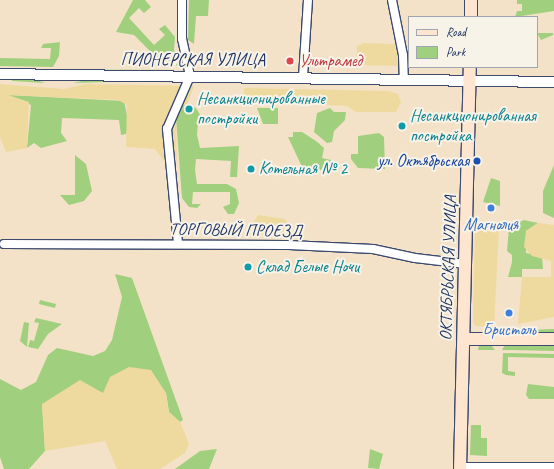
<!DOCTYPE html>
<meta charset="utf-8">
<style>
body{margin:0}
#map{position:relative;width:554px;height:469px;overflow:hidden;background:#f4e2c8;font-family:Caveat,sans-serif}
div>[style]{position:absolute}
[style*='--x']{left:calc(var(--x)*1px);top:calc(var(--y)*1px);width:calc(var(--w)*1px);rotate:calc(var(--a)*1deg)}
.green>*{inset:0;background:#a0d07e}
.sand>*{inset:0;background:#eeda9e}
.roads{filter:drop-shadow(1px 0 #3c4a6e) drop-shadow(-1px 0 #3c4a6e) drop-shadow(0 1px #3c4a6e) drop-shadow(0 -1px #3c4a6e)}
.minor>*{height:8px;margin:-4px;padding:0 4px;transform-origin:4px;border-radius:4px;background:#fff}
.tertiary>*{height:10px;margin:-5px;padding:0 5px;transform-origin:5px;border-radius:5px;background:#fff}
.secondary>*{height:12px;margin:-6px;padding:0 6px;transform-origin:6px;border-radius:6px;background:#fde5d0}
.dots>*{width:11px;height:11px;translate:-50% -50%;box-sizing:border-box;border:2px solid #f7f3e8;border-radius:50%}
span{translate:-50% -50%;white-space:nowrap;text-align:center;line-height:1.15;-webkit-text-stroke:4px #f7f3e8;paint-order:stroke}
.street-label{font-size:17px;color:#1b2f5e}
.health-label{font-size:17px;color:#be3a42}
.left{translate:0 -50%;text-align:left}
.culture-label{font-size:17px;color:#0d838f}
.transit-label{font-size:17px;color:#164399}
.right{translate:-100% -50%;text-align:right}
.shop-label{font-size:17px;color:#366cbe}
.legend{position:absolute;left:408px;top:16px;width:130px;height:52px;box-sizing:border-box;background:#f7f3e8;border:1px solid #9fa5b1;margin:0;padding:5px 7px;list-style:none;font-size:12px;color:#1b2f5e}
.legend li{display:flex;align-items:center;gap:8px;height:20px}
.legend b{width:20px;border:1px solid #9fa5b1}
</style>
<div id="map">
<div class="green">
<i style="clip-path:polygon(133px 0,145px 0,151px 7px,144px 13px,139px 8px,129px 18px,154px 45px,165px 35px,159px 29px,165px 25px,175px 37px,174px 50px,182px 60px,181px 66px,173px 65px,161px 53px,157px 58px,134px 35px,116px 32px)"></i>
<i style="clip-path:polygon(189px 0,209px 0,208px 16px,196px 16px,194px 44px,188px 40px)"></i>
<i style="clip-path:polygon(517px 0,554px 0,554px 11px,515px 17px,517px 11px,522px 11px,522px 4px,517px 4px)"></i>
<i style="clip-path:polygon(537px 33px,553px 33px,553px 35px,541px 40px)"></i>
<i style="clip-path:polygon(60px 42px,59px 56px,53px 67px,0 66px,0 58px,50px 59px,51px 48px,41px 48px,43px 44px)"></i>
<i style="clip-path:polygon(11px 69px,176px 70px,11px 71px)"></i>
<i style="clip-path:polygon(11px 78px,34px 79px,45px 83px,12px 81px)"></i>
<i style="clip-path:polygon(86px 80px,176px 80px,73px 83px)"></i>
<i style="clip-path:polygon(8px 95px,124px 101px,129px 125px,126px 134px,121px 135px,119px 120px,62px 118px,61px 133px,67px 141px,41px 148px,34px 143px,27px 148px,31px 105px)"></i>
<i style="clip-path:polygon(185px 104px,196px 108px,202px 118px,236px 123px,198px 123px,197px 135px,200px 148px,239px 146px,237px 177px,230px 177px,231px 161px,196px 159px,195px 170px,197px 184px,227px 184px,236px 189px,239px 203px,234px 214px,228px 214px,223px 207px,230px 204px,230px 192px,193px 192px,192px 204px,201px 204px,197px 208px,189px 207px,182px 198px,176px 118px,179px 106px)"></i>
<i style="clip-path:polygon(257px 108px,278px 108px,278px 124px,263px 124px)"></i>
<i style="clip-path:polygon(330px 108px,334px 112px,346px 112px,345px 120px,334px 131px,332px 142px,327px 143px,314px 132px,317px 113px)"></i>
<i style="clip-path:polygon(293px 132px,302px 132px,316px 141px,324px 148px,322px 158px,331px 160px,332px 165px,324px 170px,303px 169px,288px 137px,293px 137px)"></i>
<i style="clip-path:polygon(379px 133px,384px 137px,385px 169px,358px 168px,351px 159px,351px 154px,358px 154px,358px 136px)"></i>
<i style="clip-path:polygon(75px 155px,86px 164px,92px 191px,84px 201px,69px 205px,60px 195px,75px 195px)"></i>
<i style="clip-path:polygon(554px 165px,554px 218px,543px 213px,543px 191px)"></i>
<i style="clip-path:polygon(491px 178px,500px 181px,500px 206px,483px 202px)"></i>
<i style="clip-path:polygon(524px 220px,538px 223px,526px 231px,526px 253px,542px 256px,543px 269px,522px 269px,522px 277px,508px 277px,512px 262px,512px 255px,507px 251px,509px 227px)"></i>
<i style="clip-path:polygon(115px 274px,132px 278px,183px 420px,180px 422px,169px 412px,166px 393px,103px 393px,42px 404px,45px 451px,29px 469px,4px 469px,0 457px,0 379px,21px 390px,36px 382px,48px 355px,57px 348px,93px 356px,105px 351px,112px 340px,122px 297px)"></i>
<i style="clip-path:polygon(40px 300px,56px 304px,55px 308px,39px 304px)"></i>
<i style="clip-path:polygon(36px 318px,62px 324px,48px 334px,38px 349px,28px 347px,30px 340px,34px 341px,39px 323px,34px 322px)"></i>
<i style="clip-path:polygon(24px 322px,29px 323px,27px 347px,20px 341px)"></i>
<i style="clip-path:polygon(554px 329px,554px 333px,528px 333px,524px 330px)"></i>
<i style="clip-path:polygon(506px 343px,554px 344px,554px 351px,502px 350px)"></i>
<i style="clip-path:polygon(479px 345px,491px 345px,495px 350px,478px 350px)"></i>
<i style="clip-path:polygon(503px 353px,554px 354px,554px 358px,508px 357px,508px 371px,515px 372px,515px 376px,506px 375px,502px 373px)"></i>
<i style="clip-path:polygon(528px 384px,554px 387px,554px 399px,529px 399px,526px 395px)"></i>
<i style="clip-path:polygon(471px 425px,481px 425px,481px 438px,487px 438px,487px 456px,470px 455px)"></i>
<i style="clip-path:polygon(217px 449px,209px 469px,175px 469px,200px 451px)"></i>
<i style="clip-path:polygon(370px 449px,383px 454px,379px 469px,368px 468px)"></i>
</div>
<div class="sand">
<i style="clip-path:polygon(364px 43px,395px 44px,399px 47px,404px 66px,356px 65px,357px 46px)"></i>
<i style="clip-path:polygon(0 84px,64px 89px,86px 84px,194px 86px,187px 105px,179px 106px,176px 118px,177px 161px,164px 161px,155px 149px,126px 147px,127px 105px,118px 100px,8px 95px,29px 102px,27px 148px,6px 152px,0 137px)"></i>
<i style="clip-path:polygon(244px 88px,389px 91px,398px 94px,401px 102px,396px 112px,356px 112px,347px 106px,244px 100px)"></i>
<i style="clip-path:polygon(258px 215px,285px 219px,290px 228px,281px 234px,253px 234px,251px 226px)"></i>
<i style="clip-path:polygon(482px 222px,496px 224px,499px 228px,494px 327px,476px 326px,473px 322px,475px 227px)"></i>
<i style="clip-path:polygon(538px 223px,554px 225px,554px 317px,518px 324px,522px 277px,551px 277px,551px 261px,532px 256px,524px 247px,526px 231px)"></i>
<i style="clip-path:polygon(129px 367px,151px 370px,166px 393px,169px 412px,180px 422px,189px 444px,185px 453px,160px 469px,117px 469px,105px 441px,45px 451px,42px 404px,80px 380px,103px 393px,110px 377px)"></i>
</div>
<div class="roads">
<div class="minor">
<i style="--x:392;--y:0;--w:56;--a:78.7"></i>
<i style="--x:403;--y:55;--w:26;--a:88"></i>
<i style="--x:303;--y:77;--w:77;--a:-86.3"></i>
<i style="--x:178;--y:243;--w:115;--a:-95.5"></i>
<i style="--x:167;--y:129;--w:58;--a:-66.5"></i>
<i style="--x:190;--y:76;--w:38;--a:-102"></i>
<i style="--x:182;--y:39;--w:39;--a:-90"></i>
<i style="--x:4;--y:244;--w:285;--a:0.2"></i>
<i style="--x:289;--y:245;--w:84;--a:2.7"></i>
<i style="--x:373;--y:249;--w:43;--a:12.1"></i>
<i style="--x:415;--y:258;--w:51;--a:6.7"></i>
</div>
<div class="tertiary">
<i style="--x:0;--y:74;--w:554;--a:0.83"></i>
<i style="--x:460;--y:468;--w:94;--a:0"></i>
</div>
<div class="secondary">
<i style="--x:471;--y:17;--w:17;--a:-90"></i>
<i style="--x:464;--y:339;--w:90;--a:0"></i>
<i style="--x:460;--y:469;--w:402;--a:-88.6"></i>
</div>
</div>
<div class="dots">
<i style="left:290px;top:61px;background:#e0444e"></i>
<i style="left:189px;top:109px;background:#0f9aa8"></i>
<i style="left:402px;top:126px;background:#0f9aa8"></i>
<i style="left:477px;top:161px;background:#1a4fb4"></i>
<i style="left:251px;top:169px;background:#0f9aa8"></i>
<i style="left:491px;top:208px;background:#3f7fe0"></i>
<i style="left:248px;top:267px;background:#0f9aa8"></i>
<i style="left:509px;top:313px;background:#3f7fe0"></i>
</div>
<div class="street-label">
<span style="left:193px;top:60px">ПИОНЕРСКАЯ УЛИЦА</span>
<span style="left:236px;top:230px;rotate:1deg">ТОРГОВЫЙ ПРОЕЗД</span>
<span style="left:448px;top:268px;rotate:-88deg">ОКТЯБРЬСКАЯ УЛИЦА</span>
</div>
<div class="health-label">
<span class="left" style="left:299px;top:61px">Ультрамед</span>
</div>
<div class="culture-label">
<span class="left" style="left:197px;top:109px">Несанкционированные<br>постройки</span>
<span class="left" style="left:410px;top:126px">Несанкционированная<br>постройка</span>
<span class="left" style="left:259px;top:169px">Котельная № 2</span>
<span class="left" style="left:256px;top:267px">Склад Белые Ночи</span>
</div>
<div class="transit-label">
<span class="right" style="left:469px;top:161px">ул. Октябрьская</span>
</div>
<div class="shop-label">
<span style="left:491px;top:225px">Магнолия</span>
<span style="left:509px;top:330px">Бристоль</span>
</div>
<ul class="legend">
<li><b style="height:5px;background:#fde5d0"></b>Road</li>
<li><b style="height:11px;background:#a0d07e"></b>Park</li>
</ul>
</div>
